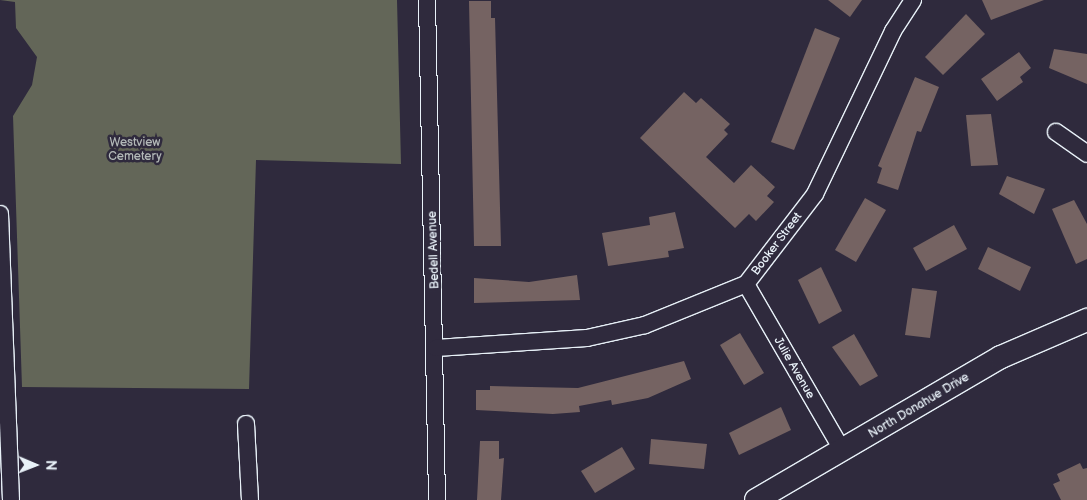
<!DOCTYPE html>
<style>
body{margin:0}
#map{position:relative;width:1087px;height:500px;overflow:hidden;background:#2f2a3d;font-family:"Balsamiq Sans",sans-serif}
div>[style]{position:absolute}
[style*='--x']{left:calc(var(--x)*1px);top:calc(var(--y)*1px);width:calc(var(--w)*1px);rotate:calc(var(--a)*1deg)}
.green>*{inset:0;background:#636658}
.building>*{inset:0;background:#756362}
.roads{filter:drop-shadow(1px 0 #e8f1f8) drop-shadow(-1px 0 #e8f1f8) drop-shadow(0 1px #e8f1f8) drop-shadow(0 -1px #e8f1f8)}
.street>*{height:16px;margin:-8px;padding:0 8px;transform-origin:8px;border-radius:8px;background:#2f2a3d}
.secondary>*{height:22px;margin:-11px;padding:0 11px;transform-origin:11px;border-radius:11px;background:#2f2a3d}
span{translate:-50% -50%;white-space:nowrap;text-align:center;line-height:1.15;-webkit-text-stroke:5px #2f2a3d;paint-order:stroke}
.park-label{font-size:12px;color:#b3b9b8}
.street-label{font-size:12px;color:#e8f1f8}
.north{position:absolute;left:10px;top:440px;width:50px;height:50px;-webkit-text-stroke:4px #2f2a3d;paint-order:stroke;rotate:91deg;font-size:14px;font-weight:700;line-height:20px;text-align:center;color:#e8f1f8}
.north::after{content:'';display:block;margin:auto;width:18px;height:22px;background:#e8f1f8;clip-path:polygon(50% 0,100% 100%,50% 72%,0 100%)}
</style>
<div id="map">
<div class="green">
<i style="clip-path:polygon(397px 0,401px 164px,256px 160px,249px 389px,22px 387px,13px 116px,32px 85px,37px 57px,16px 28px,15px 2px,0 0)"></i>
</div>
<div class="building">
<i style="clip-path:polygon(828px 0,862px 0,850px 17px)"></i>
<i style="clip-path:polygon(982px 0,1044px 0,991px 20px)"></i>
<i style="clip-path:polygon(469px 1px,491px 1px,491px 18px,495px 18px,501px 246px,474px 246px)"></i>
<i style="clip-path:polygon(966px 14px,985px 34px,943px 75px,925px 57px)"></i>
<i style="clip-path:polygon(815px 28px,840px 38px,794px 150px,771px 142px)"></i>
<i style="clip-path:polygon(1054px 49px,1087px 54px,1087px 84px,1049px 68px)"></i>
<i style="clip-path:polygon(1019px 52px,1031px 68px,1020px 77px,1023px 82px,997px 101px,981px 79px)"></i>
<i style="clip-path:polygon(915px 77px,939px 87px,921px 132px,917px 131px,898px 190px,877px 183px,882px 168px,878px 166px)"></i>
<i style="clip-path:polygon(684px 92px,696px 103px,701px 98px,730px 124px,724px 130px,728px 134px,706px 157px,734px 183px,751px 165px,775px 187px,767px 196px,774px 202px,756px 221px,749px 214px,735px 228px,640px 138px)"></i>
<i style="clip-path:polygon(991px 114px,998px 165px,971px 166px,966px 115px)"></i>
<i style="clip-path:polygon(1007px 176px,1045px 189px,1034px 214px,999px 194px)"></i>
<i style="clip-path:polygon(865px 198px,886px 210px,856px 262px,835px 250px)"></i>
<i style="clip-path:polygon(1074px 200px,1087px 224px,1087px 259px,1076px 264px,1052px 209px)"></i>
<i style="clip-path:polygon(675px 212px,684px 248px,668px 251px,669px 257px,608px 266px,602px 233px,650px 225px,649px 217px)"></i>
<i style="clip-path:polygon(954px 225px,967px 249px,926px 271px,913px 248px)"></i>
<i style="clip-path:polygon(988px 247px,1031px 267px,1020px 291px,978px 269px)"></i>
<i style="clip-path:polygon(821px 267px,842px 311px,819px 324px,798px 280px)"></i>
<i style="clip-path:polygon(577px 275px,580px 300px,474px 303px,474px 278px,529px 282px)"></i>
<i style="clip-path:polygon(912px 288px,937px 291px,930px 338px,905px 335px)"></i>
<i style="clip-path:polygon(740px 333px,764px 373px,744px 385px,720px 345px)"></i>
<i style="clip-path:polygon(854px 334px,878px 376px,860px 386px,832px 347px)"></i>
<i style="clip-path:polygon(684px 361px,691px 379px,648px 398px,612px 405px,611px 400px,579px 406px,580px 412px,553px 414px,476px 410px,476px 390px,490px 390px,490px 386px,578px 388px)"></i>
<i style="clip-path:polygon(781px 407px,791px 430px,739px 455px,729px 433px)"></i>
<i style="clip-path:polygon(651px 439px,707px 444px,704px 469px,649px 464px)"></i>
<i style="clip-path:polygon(480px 441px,499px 441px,499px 459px,504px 458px,501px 500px,477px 500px)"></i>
<i style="clip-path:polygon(622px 447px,635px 469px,595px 493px,581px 471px)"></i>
<i style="clip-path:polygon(1080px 463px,1083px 469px,1087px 468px,1087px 500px,1061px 500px,1053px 484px,1060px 481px,1057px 474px)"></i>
</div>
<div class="roads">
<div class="street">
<i style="--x:427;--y:0;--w:500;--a:88.85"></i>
<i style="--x:1056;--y:132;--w:38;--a:35"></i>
<i style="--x:0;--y:214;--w:286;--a:87.8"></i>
<i style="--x:746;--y:284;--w:193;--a:59.9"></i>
<i style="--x:436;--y:348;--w:151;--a:-3.8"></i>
<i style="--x:587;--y:338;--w:59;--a:-12.6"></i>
<i style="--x:645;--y:325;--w:109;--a:-22.1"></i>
<i style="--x:746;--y:284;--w:113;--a:-52.5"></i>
<i style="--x:815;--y:194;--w:181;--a:-64.4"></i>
<i style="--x:893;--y:31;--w:37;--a:-57"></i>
<i style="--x:246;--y:424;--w:76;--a:87"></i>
</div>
<div class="secondary">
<i style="--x:756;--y:500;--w:284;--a:-30.3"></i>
<i style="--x:1001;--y:357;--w:94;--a:-23.3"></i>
</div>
</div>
<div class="park-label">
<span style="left:135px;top:150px">Westview<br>Cemetery</span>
</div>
<div class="street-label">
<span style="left:777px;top:244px;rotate:-53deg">Booker Street</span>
<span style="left:434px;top:250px;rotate:-92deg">Bedell Avenue</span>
<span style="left:794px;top:368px;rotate:60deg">Julie Avenue</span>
<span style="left:919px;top:406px;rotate:-31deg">North Donahue Drive</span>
</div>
<div class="north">N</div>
</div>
